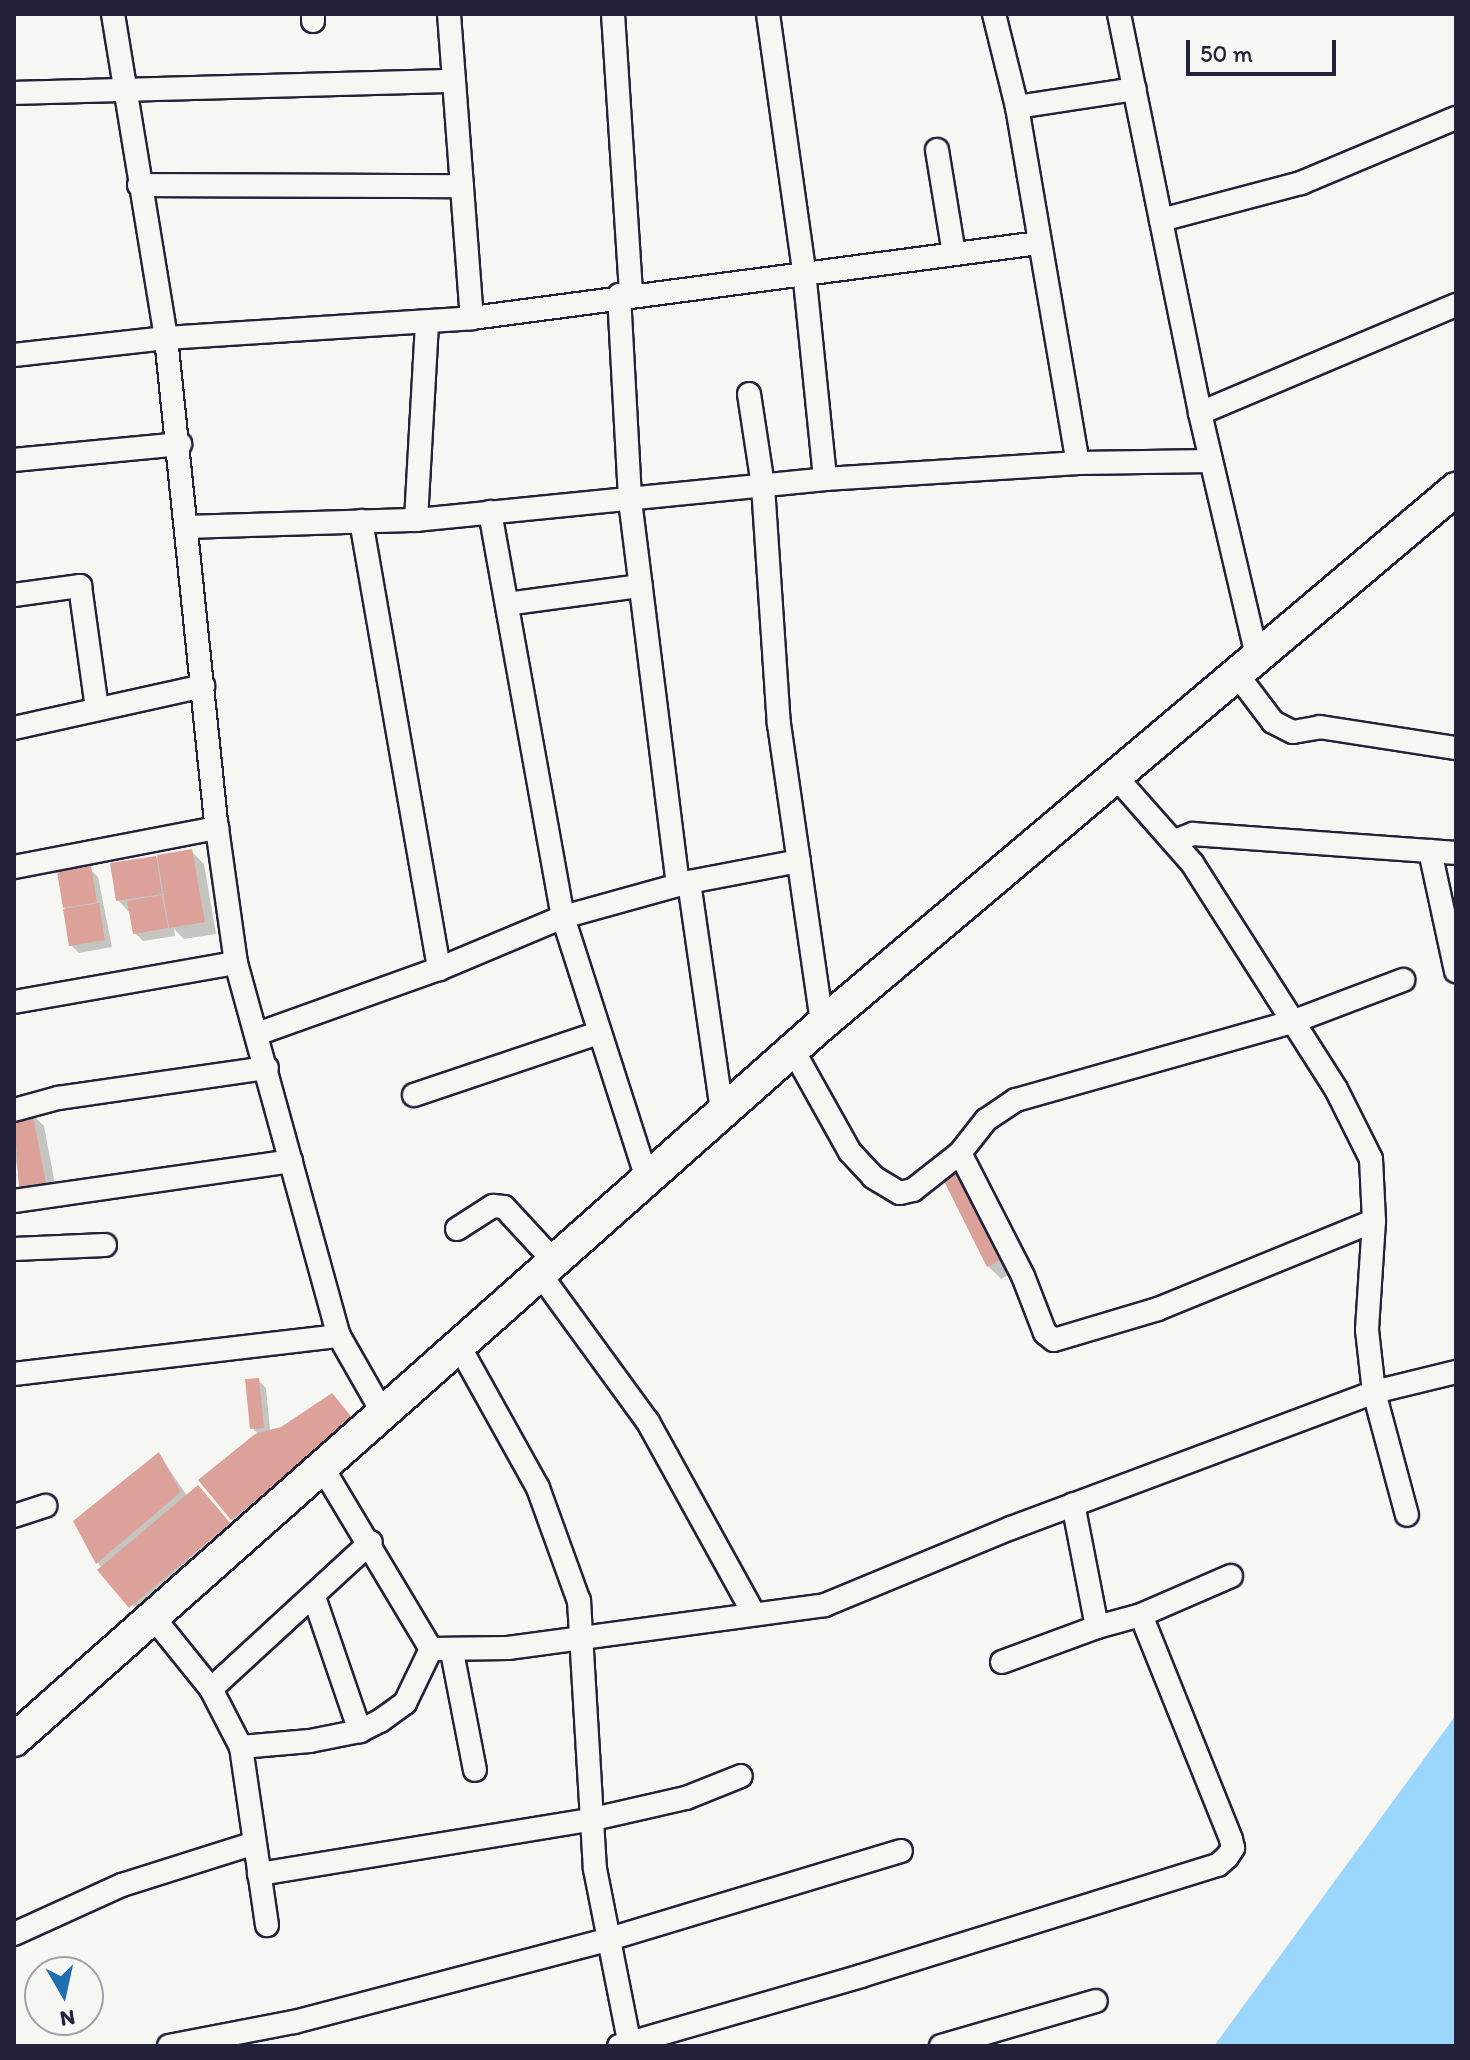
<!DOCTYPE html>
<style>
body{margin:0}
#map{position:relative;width:1470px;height:2060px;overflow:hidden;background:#f6f6f2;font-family:Itim,sans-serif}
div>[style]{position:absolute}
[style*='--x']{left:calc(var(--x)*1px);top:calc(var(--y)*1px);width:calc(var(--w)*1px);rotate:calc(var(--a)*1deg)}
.water>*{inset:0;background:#9bd6fc}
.shadow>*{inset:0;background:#0003}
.building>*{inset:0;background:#dca299}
.roads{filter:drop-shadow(2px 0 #22223b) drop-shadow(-2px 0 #22223b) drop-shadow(0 2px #22223b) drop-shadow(0 -2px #22223b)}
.street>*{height:22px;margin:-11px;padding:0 11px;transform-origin:11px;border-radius:11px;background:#f6f6f2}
.secondary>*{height:32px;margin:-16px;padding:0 16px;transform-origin:16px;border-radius:16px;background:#f6f6f2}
span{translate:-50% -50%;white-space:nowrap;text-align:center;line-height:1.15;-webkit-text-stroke:8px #f6f6f2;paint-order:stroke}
.frame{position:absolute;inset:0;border:16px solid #22223b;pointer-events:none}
.north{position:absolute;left:24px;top:1956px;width:80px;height:80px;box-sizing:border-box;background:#f6f6f2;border:2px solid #a1a1a9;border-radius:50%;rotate:171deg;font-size:22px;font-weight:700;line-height:32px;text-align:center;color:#22223b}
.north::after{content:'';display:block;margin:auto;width:28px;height:36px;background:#1f6fb2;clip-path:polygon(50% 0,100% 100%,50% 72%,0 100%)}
.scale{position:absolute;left:1186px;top:40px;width:150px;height:36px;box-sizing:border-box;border:4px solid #22223b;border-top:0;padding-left:10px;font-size:24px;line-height:28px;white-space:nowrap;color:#22223b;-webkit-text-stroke:6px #f6f6f2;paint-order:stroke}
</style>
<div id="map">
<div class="water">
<i style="clip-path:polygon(1456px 1715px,1456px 2046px,1214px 2046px)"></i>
</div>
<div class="shadow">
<i style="clip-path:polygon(191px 851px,204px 864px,216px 934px,184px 939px,174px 929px,175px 936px,143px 941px,135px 933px,130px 913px,118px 900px,112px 865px)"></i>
<i style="clip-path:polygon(90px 869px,98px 877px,112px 947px,79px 953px,71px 945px,59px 874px)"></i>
<i style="clip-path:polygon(32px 1114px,44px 1126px,57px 1195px,34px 1199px,21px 1187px,14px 1151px,14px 1117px)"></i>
<i style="clip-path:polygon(969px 1182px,1014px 1272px,1001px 1279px,988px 1266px)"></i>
<i style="clip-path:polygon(258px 1380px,266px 1388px,270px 1430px,282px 1429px,332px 1395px,370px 1439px,249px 1536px,232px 1519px,260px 1436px,252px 1428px)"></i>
<i style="clip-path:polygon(159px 1455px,188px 1497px,215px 1505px,245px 1541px,147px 1623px,98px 1563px,76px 1521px)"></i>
</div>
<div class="building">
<i style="clip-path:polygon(192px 849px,205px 922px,169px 928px,157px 855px)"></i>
<i style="clip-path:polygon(156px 856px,162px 894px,116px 901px,110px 863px)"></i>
<i style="clip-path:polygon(91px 866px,97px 902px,63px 908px,57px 872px)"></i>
<i style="clip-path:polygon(162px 895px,168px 928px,133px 934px,127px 901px)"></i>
<i style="clip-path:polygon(99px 903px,105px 940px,69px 946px,63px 909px)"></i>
<i style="clip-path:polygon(32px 1112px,46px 1183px,19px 1188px,14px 1115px)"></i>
<i style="clip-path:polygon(957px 1168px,1003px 1259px,987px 1267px,941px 1175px)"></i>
<i style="clip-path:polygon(259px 1378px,264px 1428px,250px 1429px,245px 1379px)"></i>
<i style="clip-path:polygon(332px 1393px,355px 1421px,231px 1520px,198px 1480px,255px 1434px,281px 1427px)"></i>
<i style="clip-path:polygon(159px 1452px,181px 1492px,96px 1564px,73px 1521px)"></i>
<i style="clip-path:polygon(198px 1485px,230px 1523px,129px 1608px,97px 1570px)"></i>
</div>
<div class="roads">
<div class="street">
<i style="--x:113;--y:14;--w:328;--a:80.7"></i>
<i style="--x:166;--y:338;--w:493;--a:84.1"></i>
<i style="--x:217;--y:828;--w:136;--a:82"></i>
<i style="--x:236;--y:963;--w:387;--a:74.6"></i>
<i style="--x:339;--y:1336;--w:89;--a:60.3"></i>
<i style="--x:449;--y:14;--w:305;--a:85.7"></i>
<i style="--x:613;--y:14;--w:280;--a:86.3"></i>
<i style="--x:768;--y:14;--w:260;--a:82"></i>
<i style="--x:804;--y:271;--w:209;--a:84.2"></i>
<i style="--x:994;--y:14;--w:96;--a:76.1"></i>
<i style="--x:1017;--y:107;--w:361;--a:80.3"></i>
<i style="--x:1119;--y:14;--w:407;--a:78.5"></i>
<i style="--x:1200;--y:413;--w:250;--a:76.8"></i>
<i style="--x:313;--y:21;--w:7;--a:-90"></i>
<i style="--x:14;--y:93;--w:440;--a:-1.6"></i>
<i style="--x:1017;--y:107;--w:119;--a:-8.7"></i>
<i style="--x:937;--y:150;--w:105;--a:80.7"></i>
<i style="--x:139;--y:185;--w:323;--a:0.2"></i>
<i style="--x:1161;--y:220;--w:145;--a:-14.8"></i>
<i style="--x:1301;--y:183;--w:168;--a:-22.8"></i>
<i style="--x:619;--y:295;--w:205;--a:86.9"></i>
<i style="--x:630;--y:500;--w:388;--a:82.9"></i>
<i style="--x:14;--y:355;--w:153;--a:-6.4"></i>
<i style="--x:166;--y:338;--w:307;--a:-3.7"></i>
<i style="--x:472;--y:318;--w:572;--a:-7.54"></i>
<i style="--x:749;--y:394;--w:93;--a:81.3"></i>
<i style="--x:763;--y:486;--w:239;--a:86.2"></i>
<i style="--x:779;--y:724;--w:303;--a:81.8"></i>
<i style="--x:1200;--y:413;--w:278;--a:-22.9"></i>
<i style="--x:14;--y:460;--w:167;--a:-5.5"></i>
<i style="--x:490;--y:512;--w:412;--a:79.8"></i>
<i style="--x:563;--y:917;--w:275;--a:72.2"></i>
<i style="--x:416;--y:520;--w:198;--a:-86.8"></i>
<i style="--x:361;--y:521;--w:455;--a:80.1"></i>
<i style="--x:188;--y:527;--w:228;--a:-1.8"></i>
<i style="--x:416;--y:520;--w:411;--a:-5.7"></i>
<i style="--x:825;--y:479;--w:254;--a:-3.6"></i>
<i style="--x:1078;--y:463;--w:133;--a:-0.9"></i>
<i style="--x:14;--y:595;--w:67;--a:-7.8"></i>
<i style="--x:80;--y:586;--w:124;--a:82.1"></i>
<i style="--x:507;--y:604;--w:135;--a:-7.7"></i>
<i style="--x:1236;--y:673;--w:61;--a:52.9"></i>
<i style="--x:1273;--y:722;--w:22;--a:27"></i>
<i style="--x:1293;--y:732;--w:27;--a:-10"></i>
<i style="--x:1320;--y:727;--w:138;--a:8.8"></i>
<i style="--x:14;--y:728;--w:194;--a:-12.5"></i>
<i style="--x:1115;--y:776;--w:116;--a:48.5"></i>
<i style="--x:1192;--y:863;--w:268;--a:57.5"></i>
<i style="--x:1336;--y:1089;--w:78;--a:63.4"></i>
<i style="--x:1371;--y:1159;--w:62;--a:87.2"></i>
<i style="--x:1374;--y:1221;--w:109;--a:93.7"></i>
<i style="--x:1367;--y:1330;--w:62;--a:83.6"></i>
<i style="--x:1374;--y:1392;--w:127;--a:75"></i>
<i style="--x:1177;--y:840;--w:17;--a:-21"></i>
<i style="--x:1193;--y:834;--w:264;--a:4.1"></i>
<i style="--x:1430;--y:851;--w:123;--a:77.8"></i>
<i style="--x:14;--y:867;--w:207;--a:-10.9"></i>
<i style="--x:689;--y:882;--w:232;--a:81.8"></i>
<i style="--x:14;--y:1002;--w:225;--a:-10"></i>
<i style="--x:257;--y:1034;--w:193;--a:-19.7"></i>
<i style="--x:439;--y:969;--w:134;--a:-22.8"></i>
<i style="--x:563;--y:917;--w:131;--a:-15.5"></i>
<i style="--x:689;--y:882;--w:112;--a:-10.8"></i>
<i style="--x:793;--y:1050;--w:117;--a:60.8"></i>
<i style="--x:850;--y:1152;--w:34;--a:47"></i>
<i style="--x:873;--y:1177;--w:31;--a:31"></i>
<i style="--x:900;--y:1193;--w:13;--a:-13"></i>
<i style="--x:913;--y:1190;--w:60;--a:-38.2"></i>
<i style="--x:960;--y:1153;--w:42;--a:-51.8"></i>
<i style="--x:986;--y:1120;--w:36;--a:-34"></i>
<i style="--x:1016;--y:1100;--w:287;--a:-15.8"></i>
<i style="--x:1292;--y:1022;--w:119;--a:-20.7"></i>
<i style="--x:414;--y:1095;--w:194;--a:-18.6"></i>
<i style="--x:14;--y:1110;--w:46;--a:-15.3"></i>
<i style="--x:58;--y:1098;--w:211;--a:-8.2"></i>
<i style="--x:960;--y:1153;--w:138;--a:62.9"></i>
<i style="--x:1023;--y:1276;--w:61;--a:68.9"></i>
<i style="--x:1045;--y:1333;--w:11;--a:38"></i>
<i style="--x:1054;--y:1340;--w:109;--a:-16.6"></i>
<i style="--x:1158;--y:1309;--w:233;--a:-22.2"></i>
<i style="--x:14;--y:1201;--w:280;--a:-8.2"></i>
<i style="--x:457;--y:1229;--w:43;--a:-32.6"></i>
<i style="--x:493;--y:1206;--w:11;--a:5"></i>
<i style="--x:504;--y:1207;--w:74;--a:47.2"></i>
<i style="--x:14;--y:1249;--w:91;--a:-2.5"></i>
<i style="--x:540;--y:1274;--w:183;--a:53.9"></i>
<i style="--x:648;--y:1422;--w:217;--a:61.1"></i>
<i style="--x:459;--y:1346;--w:162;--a:60.9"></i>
<i style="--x:538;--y:1488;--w:120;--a:70.1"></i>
<i style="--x:579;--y:1601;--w:268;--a:86.6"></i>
<i style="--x:595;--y:1869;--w:180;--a:78.8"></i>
<i style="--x:14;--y:1374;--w:327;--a:-6.7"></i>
<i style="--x:322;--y:1467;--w:212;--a:59.1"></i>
<i style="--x:431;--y:1649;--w:77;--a:-0.7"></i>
<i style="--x:508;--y:1648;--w:320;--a:-7.7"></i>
<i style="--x:825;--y:1605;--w:201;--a:-22.5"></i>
<i style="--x:1011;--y:1528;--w:388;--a:-20.5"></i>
<i style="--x:1374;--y:1392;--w:84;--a:-13.7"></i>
<i style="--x:14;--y:1516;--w:33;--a:-18"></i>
<i style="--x:314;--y:1597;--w:142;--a:71.1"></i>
<i style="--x:1141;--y:1615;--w:98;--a:-23.4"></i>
<i style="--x:153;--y:1617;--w:92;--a:51.1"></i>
<i style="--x:211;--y:1689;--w:65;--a:62.7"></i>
<i style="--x:241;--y:1747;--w:180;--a:81.7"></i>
<i style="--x:452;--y:1652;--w:120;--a:79"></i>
<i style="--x:1002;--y:1662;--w:101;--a:-20.2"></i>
<i style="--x:1097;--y:1627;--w:125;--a:-101"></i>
<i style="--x:211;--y:1689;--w:217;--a:-42.6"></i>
<i style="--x:241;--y:1747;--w:69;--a:-5"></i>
<i style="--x:310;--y:1741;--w:51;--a:-11.3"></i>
<i style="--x:360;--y:1731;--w:22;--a:-27"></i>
<i style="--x:380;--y:1721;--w:31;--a:-36"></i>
<i style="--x:405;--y:1703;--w:60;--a:-64.3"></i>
<i style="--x:259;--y:1874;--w:334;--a:-9.3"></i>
<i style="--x:589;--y:1820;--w:99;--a:-12.8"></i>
<i style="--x:686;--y:1798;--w:59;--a:-21.8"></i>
<i style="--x:14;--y:1934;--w:119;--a:-24.4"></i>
<i style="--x:122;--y:1885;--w:136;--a:-17.5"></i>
<i style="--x:169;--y:2046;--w:127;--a:-10.9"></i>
<i style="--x:294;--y:2022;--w:323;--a:-14.7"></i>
<i style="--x:606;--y:1940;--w:308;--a:-16.8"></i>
<i style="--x:619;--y:2046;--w:252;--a:-16.1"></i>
<i style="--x:861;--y:1976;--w:374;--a:-17.3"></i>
<i style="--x:1218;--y:1865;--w:12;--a:-42"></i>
<i style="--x:1227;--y:1857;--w:11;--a:-56"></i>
<i style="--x:1233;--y:1848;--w:9;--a:-103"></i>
<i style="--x:1231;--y:1839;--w:241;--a:-111.9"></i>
<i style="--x:1141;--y:1615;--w:46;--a:164.7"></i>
<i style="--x:941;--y:2046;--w:161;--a:-16.2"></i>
</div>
<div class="secondary">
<i style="--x:14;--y:1740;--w:1080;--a:-41.55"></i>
<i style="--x:822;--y:1024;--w:830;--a:-40.16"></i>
</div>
</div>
<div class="frame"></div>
<div class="north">N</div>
<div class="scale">50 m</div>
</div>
